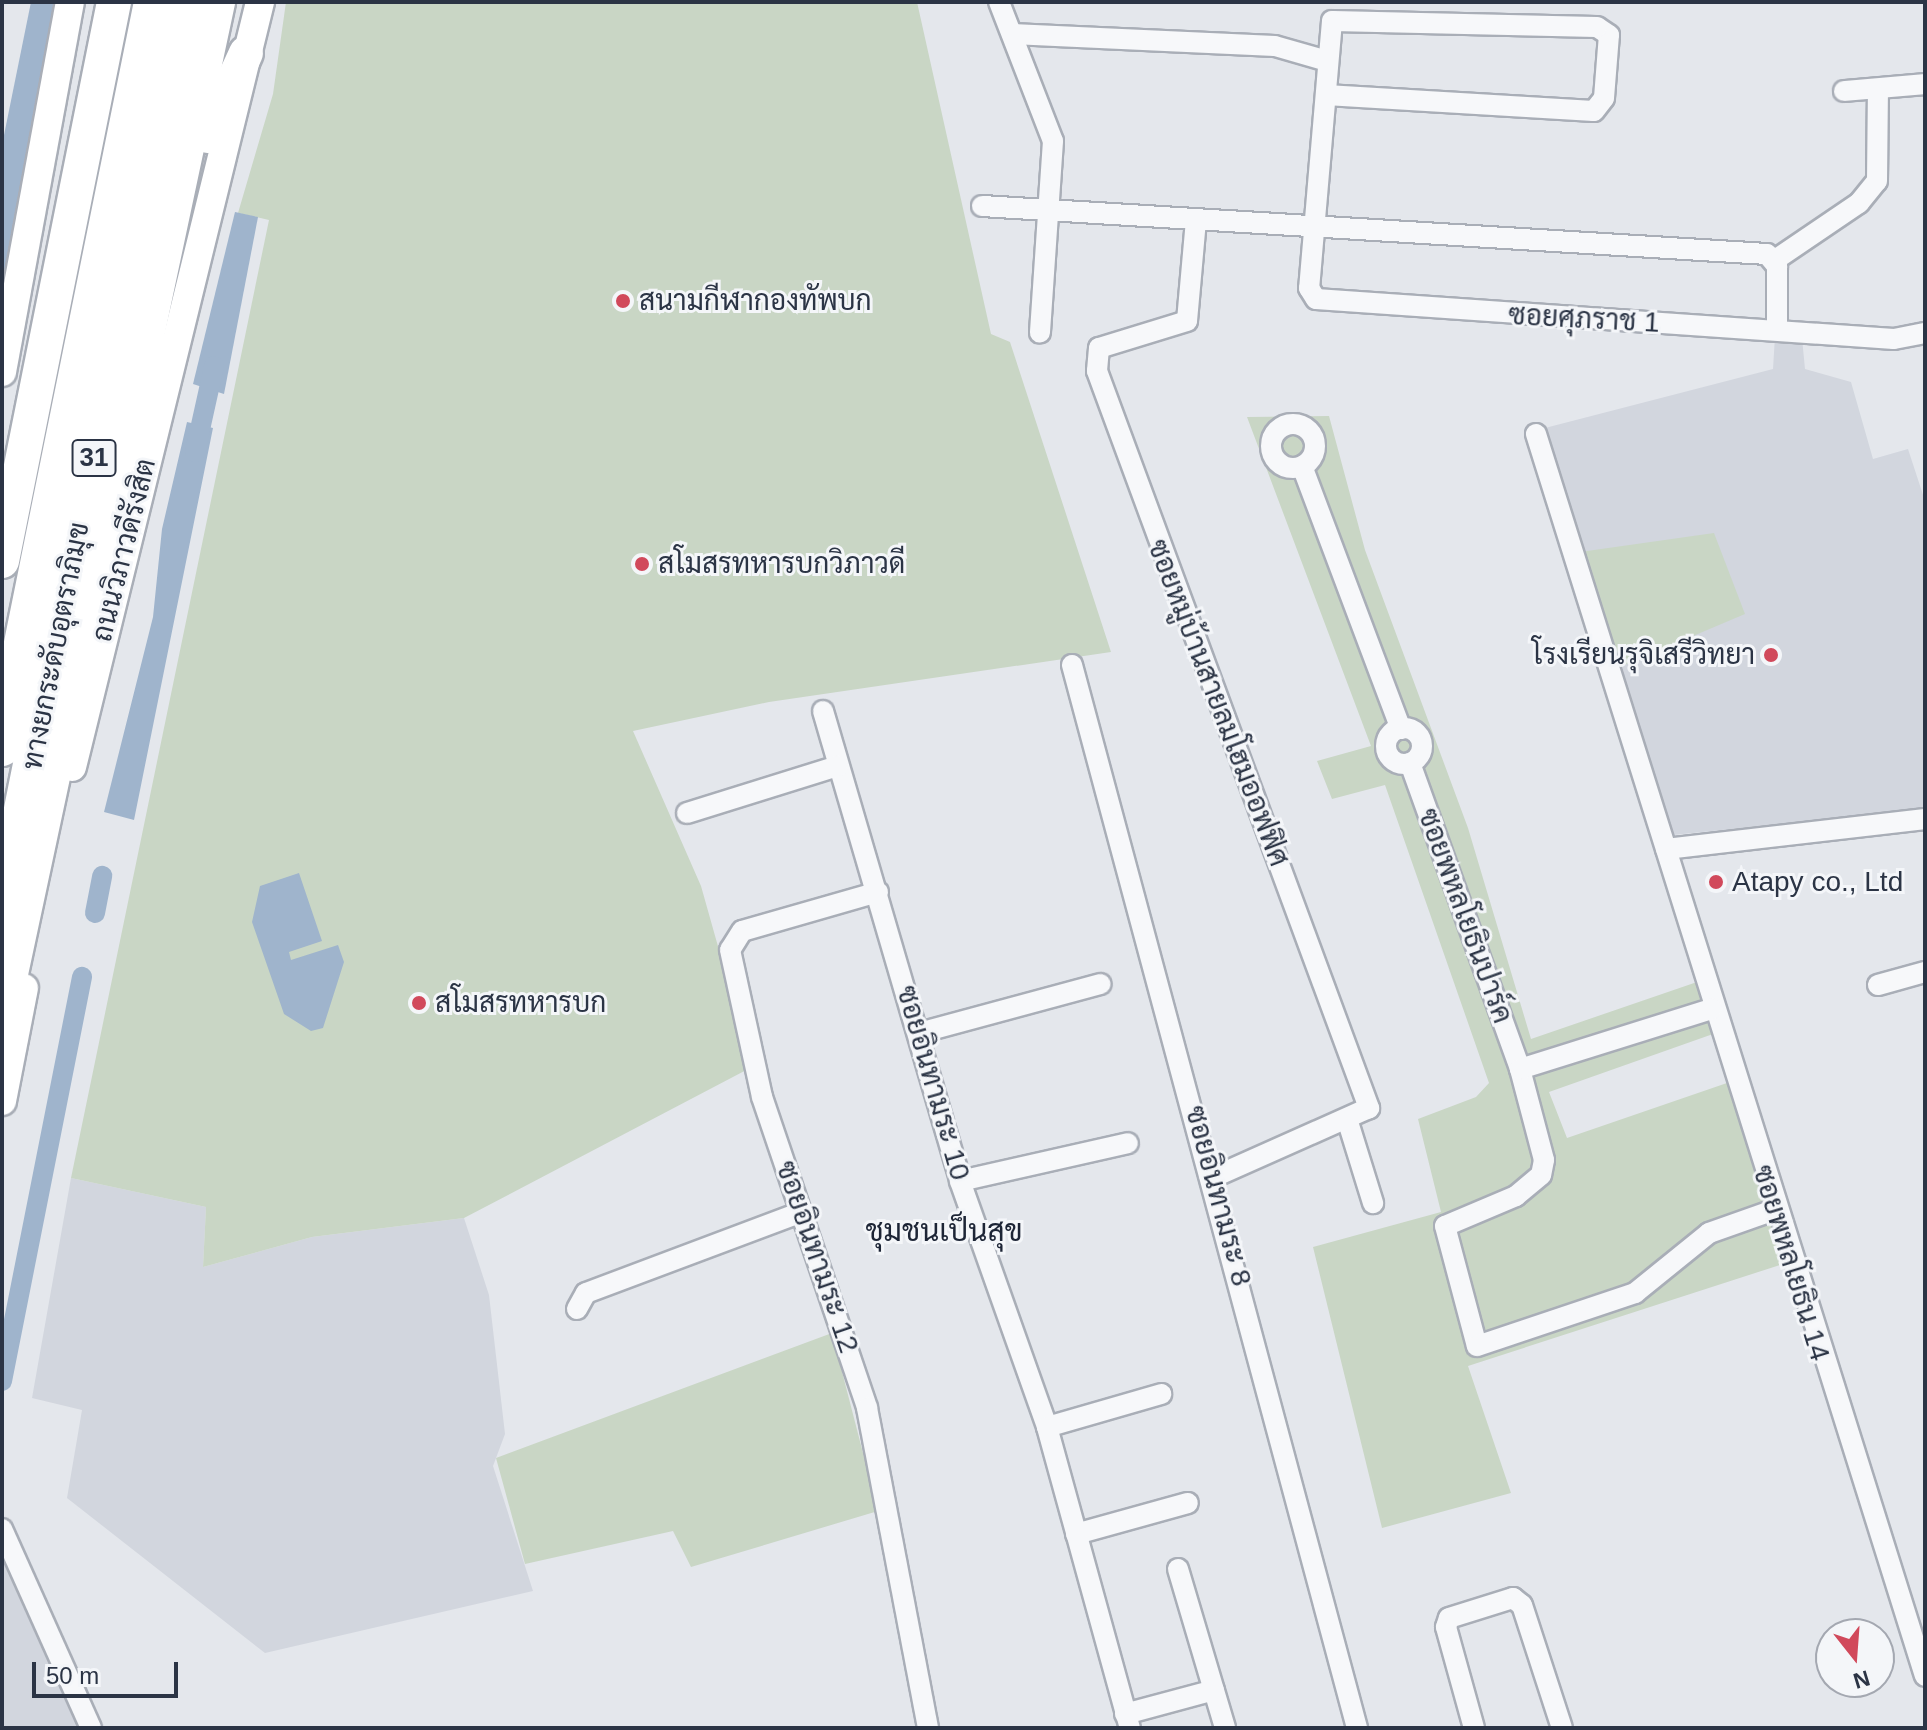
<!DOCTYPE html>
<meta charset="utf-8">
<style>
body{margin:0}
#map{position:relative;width:1927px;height:1730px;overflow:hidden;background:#e4e7ec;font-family:Arial,Sarabun,sans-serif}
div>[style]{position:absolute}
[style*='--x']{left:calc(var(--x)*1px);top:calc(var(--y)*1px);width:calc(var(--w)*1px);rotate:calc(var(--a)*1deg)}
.built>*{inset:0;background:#d2d6de}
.green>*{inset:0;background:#c9d6c5}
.water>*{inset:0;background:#9fb4cc}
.canal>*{height:20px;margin:-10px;padding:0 10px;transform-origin:10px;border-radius:10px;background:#9fb4cc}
.roads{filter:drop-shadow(2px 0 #a9aeb7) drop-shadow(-2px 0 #a9aeb7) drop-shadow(0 2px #a9aeb7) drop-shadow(0 -2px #a9aeb7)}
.minor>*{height:20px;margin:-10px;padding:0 10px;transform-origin:10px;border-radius:10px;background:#f7f8fa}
.minor>.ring{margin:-10px;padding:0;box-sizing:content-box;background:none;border:20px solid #f7f8fa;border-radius:50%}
.secondary>*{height:28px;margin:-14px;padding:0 14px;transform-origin:14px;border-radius:14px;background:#fff}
.trunk>*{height:34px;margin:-17px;padding:0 17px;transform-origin:17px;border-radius:17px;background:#fff}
.motorway>*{height:38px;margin:-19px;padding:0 19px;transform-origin:19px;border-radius:19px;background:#fff}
.dots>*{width:22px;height:22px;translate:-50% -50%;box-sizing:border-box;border:4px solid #f4f6f9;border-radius:50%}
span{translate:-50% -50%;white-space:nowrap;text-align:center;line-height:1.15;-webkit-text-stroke:6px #f4f6f9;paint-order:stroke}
.shield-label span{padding:2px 6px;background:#f4f6f9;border:2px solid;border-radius:6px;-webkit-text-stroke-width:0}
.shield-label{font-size:26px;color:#2b3445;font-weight:700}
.poi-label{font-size:28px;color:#2b3445}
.left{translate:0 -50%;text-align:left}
.right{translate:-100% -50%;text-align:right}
.street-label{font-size:28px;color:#2b3445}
.neighbourhood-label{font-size:30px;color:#1d2536}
.frame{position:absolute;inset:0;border:4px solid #2b3445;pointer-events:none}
.north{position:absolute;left:1815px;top:1618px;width:80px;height:80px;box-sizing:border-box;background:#f4f6f9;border:2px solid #a4a8b1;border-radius:50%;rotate:163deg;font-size:22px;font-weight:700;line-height:32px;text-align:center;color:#2b3445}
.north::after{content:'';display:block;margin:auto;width:28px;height:36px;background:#d1495b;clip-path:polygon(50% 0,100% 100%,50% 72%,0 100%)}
.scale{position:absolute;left:32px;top:1662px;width:146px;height:36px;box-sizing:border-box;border:4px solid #2b3445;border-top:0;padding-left:10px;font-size:24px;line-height:28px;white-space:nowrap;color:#2b3445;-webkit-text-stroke:6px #f4f6f9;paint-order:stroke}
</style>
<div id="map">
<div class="built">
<i style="clip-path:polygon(1775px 336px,1802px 338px,1805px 369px,1851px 382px,1873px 459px,1908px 449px,1925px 501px,1925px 809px,1673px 835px,1545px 428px,1773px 369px)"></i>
<i style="clip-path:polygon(71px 1178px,206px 1207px,203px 1267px,312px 1237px,464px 1218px,489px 1295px,505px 1434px,493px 1466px,533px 1591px,265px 1653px,67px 1498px,82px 1410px,32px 1398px)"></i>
<i style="clip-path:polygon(2px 1513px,97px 1728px,2px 1728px)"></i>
</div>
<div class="green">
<i style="clip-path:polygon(286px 2px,917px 2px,991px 334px,1010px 342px,1111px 652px,769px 702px,633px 731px,701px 886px,752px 1067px,464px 1218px,312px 1237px,203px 1267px,206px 1207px,71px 1178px,269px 220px,238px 213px,273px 94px)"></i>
<i style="clip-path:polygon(1329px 416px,1365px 550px,1468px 828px,1531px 1039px,1697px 982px,1713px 1034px,1549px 1092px,1567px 1138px,1727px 1083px,1783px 1264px,1468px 1366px,1511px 1493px,1382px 1528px,1313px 1247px,1441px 1212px,1418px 1119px,1476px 1097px,1489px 1083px,1385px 785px,1332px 799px,1317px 761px,1371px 746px,1247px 417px)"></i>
<i style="clip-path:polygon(1714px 533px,1745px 614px,1615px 669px,1580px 552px)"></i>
<i style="clip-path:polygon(832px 1333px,878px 1511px,691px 1567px,673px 1531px,525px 1564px,496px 1458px)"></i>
</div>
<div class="water">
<i style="clip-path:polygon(31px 2px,58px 2px,2px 304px,2px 145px)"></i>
<i style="clip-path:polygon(235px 212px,258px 217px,224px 394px,193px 384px)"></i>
<i style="clip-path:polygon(187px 422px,213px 428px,134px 820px,104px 812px,153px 617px,162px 529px)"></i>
<i style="clip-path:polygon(299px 873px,322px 941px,289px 952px,291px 960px,338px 945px,344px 962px,323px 1028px,311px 1031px,284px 1014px,252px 922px,260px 886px)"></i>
</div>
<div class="canal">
<i style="--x:195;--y:452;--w:88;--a:-77.5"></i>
<i style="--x:95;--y:913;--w:38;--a:-79"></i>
<i style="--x:2;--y:1381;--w:412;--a:-78.8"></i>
</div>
<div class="roads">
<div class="minor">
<i style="--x:999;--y:2;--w:149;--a:68.8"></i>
<i style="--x:1053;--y:141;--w:192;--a:93.9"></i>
<i style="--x:1012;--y:34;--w:263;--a:2.6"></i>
<i style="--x:1275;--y:46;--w:54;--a:16.1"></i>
<i style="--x:1844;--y:91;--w:81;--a:-4.9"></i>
<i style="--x:1326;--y:95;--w:268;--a:3.4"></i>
<i style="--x:1594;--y:111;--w:16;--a:-52"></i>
<i style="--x:1604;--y:98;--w:63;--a:-85.5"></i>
<i style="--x:1609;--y:35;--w:14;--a:-146"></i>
<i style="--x:1597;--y:27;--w:265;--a:-178.7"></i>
<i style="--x:1332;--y:21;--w:268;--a:94.9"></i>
<i style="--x:1309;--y:288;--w:13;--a:58"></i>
<i style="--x:1316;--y:299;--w:579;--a:3.96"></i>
<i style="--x:1894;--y:339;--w:32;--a:-11"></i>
<i style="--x:982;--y:206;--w:786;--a:3.5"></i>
<i style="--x:1767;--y:254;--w:16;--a:50"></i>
<i style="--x:1777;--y:266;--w:61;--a:90"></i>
<i style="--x:1196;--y:220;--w:101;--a:95.1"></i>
<i style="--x:1187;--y:321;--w:92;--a:162.9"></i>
<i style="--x:1099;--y:348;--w:23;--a:95"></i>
<i style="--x:1097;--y:371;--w:786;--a:69.74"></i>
<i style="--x:1369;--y:1108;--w:170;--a:156"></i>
<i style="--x:1775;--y:260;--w:102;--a:-34.2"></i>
<i style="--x:1859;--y:203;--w:28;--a:-51"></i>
<i style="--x:1877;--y:181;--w:92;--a:-89.4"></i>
<i class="ring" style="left:1271px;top:424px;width:24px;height:24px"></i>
<i style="--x:1536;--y:434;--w:1301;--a:72.61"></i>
<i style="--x:1302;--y:466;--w:281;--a:69.4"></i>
<i style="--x:1072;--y:665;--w:1101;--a:74.99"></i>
<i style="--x:823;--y:711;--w:490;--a:73.7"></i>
<i style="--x:960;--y:1181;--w:261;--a:70.5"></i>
<i style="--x:1047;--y:1427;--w:312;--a:74.6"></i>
<i class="ring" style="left:1386px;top:728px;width:16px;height:16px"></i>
<i style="--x:1410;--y:763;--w:325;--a:70.2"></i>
<i style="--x:1520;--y:1069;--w:94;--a:75.2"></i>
<i style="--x:1544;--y:1160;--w:15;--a:101"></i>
<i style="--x:1541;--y:1175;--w:33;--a:140"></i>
<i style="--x:1516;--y:1196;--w:77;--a:157.1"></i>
<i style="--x:1445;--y:1226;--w:124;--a:75.1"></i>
<i style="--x:1477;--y:1346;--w:167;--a:-18.5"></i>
<i style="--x:1635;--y:1293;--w:95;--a:-39"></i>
<i style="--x:1709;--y:1233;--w:69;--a:-19.5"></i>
<i style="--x:687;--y:813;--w:158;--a:-17.3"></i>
<i style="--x:1666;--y:849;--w:261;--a:-6.6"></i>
<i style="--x:878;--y:892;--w:141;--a:164"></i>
<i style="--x:742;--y:931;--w:22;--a:122"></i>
<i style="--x:730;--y:950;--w:150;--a:77.7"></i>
<i style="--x:762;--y:1097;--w:328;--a:71.3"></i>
<i style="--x:867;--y:1408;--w:326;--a:79.2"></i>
<i style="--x:1878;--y:985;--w:49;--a:-15.5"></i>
<i style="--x:919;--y:1033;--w:188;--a:-15.1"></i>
<i style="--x:1520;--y:1069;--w:201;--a:-17.4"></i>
<i style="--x:1348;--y:1122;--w:85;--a:72.8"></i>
<i style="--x:960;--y:1181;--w:172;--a:-12.7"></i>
<i style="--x:577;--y:1309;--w:18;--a:-61"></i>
<i style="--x:586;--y:1293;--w:228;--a:-20.6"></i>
<i style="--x:1047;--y:1427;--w:119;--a:-16.1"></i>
<i style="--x:2;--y:1529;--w:218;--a:65.9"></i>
<i style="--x:1076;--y:1534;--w:116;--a:-15.5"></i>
<i style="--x:1178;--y:1569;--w:166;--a:73.5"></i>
<i style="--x:1125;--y:1714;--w:92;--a:-15.1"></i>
<i style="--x:1474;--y:1728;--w:105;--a:-105.5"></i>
<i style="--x:1446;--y:1627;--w:9;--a:-72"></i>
<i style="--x:1449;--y:1618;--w:67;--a:-17.4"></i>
<i style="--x:1513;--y:1598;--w:11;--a:38"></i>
<i style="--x:1522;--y:1605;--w:129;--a:72"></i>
</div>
<div class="secondary">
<i style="--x:2;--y:372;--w:376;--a:-79.6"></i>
<i style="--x:72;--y:767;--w:788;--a:-76.19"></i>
<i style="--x:2;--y:1101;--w:115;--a:-79"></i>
</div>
<div class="trunk">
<i style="--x:208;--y:136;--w:91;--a:-65.4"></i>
<i style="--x:2;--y:561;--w:570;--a:-78.67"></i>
<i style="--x:2;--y:1016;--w:1037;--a:-77.97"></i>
</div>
<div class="motorway">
<i style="--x:2;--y:747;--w:760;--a:-78.54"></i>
<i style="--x:2;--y:914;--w:930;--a:-78.65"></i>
</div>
</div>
<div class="dots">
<i style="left:623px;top:301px;background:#d1495b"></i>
<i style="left:642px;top:564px;background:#d1495b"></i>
<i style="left:1771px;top:655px;background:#d1495b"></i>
<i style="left:1716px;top:882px;background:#d1495b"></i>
<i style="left:419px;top:1003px;background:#d1495b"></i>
</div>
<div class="shield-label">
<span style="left:94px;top:458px">31</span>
</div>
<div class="poi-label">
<span class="left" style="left:639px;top:301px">สนามกีฬากองทัพบก</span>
<span class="left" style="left:658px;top:564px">สโมสรทหารบกวิภาวดี</span>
<span class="right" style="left:1755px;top:655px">โรงเรียนรุจิเสรีวิทยา</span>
<span class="left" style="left:1732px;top:882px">Atapy co., Ltd</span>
<span class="left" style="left:435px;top:1003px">สโมสรทหารบก</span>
</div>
<div class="street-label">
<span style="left:1584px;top:319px;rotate:3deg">ซอยศุภราช 1</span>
<span style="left:124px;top:550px;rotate:-76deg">ถนนวิภาวดีรังสิต</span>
<span style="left:56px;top:646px;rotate:-79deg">ทางยกระดับอุตราภิมุข</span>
<span style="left:1218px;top:703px;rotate:69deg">ซอยหมู่บ้านสายลมโฮมออฟฟิศ</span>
<span style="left:1465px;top:916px;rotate:70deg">ซอยพหลโยธินปาร์ค</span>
<span style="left:933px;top:1083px;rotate:74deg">ซอยอินทามระ 10</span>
<span style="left:1218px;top:1196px;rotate:75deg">ซอยอินทามระ 8</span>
<span style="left:817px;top:1257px;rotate:71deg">ซอยอินทามระ 12</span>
<span style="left:1791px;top:1263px;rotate:73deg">ซอยพหลโยธิน 14</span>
</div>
<div class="neighbourhood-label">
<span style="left:944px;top:1231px">ชุมชนเป็นสุข</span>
</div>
<div class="frame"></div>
<div class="north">N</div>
<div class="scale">50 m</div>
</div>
